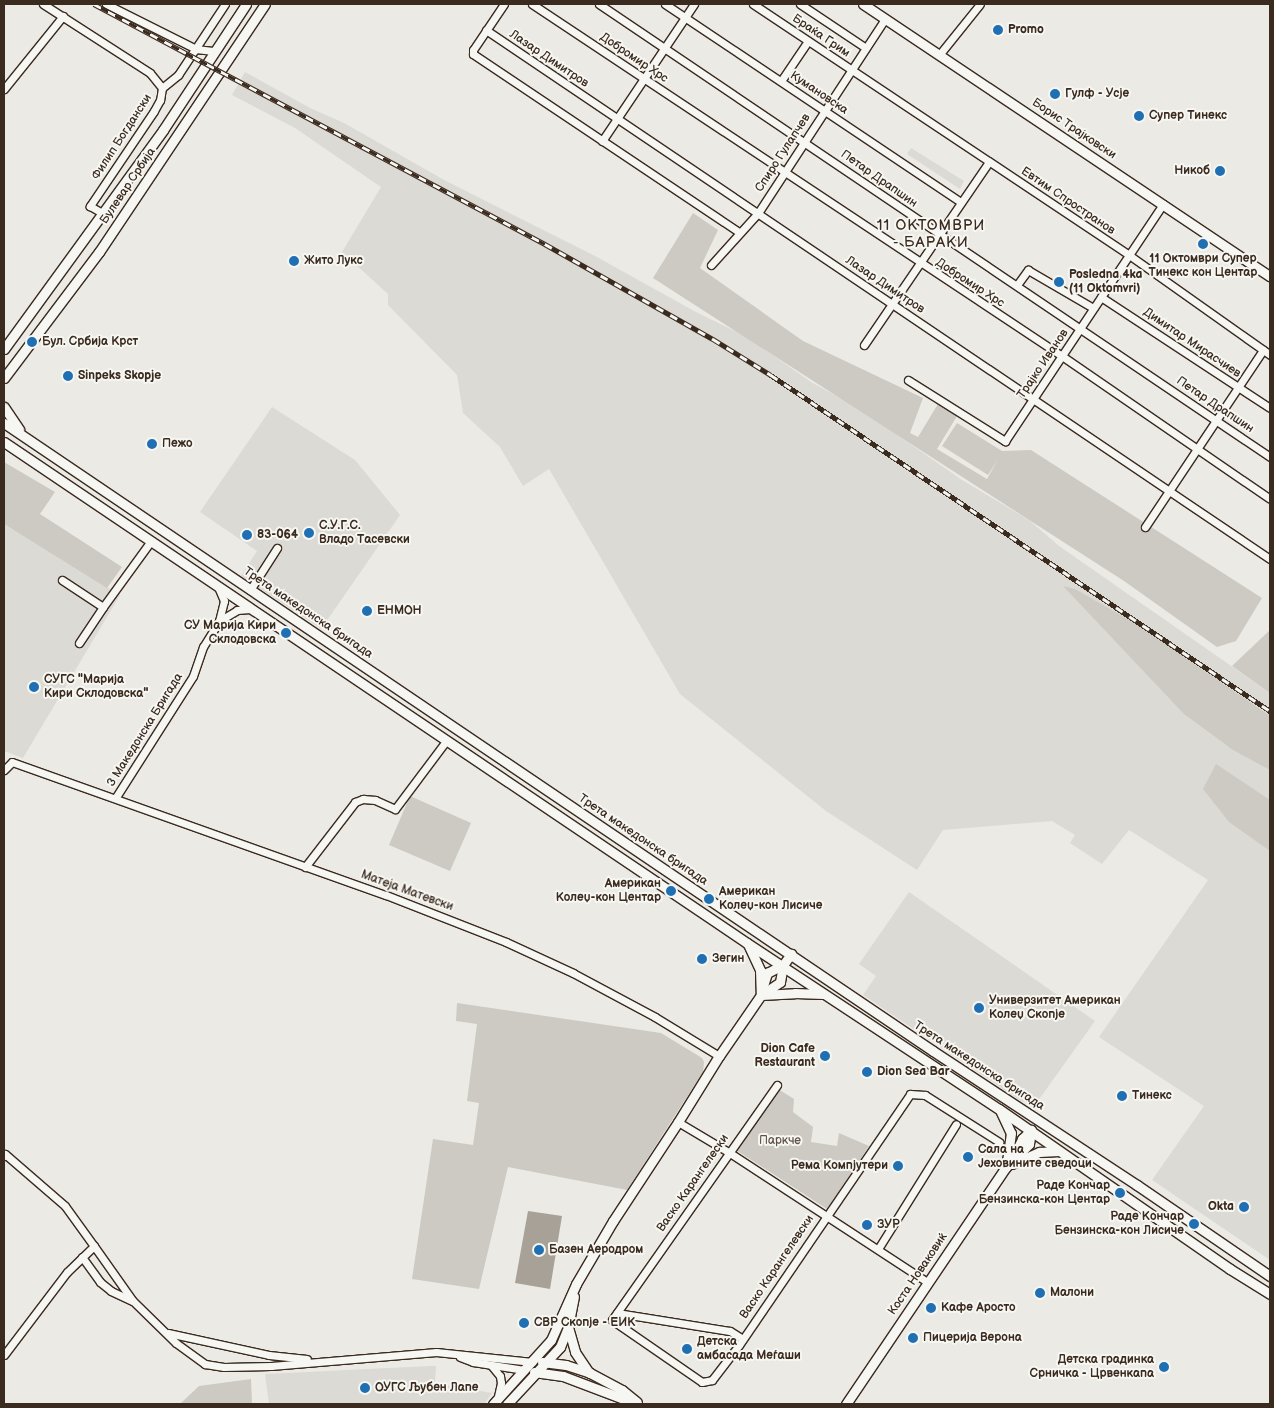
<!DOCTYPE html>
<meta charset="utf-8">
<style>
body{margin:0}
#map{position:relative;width:1274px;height:1408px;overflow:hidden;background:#ebeae5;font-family:"Balsamiq Sans",sans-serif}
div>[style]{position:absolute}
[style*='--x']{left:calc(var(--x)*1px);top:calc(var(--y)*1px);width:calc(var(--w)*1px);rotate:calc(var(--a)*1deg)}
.built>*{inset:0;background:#dcdad4}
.green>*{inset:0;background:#cdcac4}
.water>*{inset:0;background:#a8a198}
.roads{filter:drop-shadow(1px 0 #3b2a1e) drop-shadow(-1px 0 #3b2a1e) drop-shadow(0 1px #3b2a1e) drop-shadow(0 -1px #3b2a1e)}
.minor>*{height:7px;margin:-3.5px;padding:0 3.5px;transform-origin:3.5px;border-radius:3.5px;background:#f6f6f2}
.tertiary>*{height:9px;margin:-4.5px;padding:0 4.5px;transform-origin:4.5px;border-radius:4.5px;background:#f6f6f2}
.rail>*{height:4.5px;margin-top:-2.25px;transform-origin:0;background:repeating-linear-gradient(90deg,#f6f6f2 0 8px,#3b2a1e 0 16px);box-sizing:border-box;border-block:1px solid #3b2a1e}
.dots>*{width:14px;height:14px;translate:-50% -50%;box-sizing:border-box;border:2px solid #f6f6f2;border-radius:50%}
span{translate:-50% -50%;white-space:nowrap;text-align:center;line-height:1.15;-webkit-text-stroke:4px #f6f6f2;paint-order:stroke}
.poi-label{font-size:12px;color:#3b2a1e;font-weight:700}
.left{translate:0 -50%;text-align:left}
.right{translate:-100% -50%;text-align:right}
.street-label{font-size:12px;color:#3b2a1e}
.park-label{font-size:12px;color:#605248}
.quarter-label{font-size:15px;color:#3b2a1e;letter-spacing:1px}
.frame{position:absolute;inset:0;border:5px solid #3b2a1e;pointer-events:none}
</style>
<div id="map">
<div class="built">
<i style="clip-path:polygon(245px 72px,310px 108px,344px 123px,446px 181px,595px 256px,694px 311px,747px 337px,811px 382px,860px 409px,962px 480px,1029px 520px,1059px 546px,1270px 693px,1270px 1260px,1152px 1180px,1204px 1106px,1099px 1037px,1208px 880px,1129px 830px,1102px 864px,1070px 843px,1075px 835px,1052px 821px,943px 830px,917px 870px,826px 811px,680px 694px,549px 469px,523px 486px,500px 447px,463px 413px,457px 375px,388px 305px,388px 294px,342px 252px,381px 187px,295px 128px,232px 95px)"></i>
<i style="clip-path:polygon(911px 148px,964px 181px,960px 189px,907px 154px)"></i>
<i style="clip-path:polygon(272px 407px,355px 460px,400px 515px,321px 629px,241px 576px,257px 551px,200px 512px)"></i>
<i style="clip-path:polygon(4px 524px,120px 595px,23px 758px,4px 751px)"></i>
<i style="clip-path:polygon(909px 892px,1095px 1021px,1035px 1105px,1021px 1101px,863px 995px,876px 976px,859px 964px)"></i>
<i style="clip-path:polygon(430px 1366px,436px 1366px,435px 1383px,492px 1393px,484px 1404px,269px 1404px,265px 1374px)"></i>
</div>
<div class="green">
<i style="clip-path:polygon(693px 213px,718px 230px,700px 268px,803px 341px,923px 398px,910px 433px,918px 437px,938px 404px,957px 416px,937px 449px,987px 479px,998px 459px,988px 475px,942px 446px,957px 423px,1002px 451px,1031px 450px,1262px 598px,1236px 641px,1217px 647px,1124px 581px,653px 278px)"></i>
<i style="clip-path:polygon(4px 462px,55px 492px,40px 514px,122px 567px,107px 588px,4px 524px)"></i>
<i style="clip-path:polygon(1063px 586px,1075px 589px,1140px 626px,1270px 716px,1270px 770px,1233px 750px,1184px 714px)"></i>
<i style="clip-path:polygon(1270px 630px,1270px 693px,1232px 666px)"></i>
<i style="clip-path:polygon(1216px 764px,1270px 800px,1270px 851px,1229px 822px,1203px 789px)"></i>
<i style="clip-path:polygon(410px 796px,471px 823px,450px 871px,389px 845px)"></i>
<i style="clip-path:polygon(457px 1003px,661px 1033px,702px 1058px,704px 1062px,703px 1072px,627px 1190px,508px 1167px,479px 1289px,412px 1279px,433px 1139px,473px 1145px,479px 1103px,467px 1101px,477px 1024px,456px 1021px)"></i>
<i style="clip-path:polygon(778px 1089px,794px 1099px,793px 1112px,813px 1127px,811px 1142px,837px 1146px,839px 1133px,869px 1146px,827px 1209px,736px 1150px)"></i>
<i style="clip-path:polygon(251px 1379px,252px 1404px,180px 1404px,199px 1386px)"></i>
</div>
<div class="water">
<i style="clip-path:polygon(528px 1211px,562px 1216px,550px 1289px,515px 1283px)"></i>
</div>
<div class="roads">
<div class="minor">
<i style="--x:43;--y:4;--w:127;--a:32.8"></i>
<i style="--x:150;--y:73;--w:19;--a:51"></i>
<i style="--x:162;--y:88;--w:12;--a:99"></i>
<i style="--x:160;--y:100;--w:13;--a:119"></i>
<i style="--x:154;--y:111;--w:115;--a:124"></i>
<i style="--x:90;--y:206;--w:16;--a:30"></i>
<i style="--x:106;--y:4;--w:101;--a:26.6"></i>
<i style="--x:196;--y:49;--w:17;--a:7"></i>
<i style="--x:504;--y:4;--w:55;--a:124"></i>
<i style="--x:473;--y:50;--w:4;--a:90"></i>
<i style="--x:473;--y:54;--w:321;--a:33.8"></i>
<i style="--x:532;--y:4;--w:636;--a:33.59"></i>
<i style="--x:1062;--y:356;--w:252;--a:34.5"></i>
<i style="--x:599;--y:4;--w:810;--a:34.02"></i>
<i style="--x:665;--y:4;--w:356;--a:33.8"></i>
<i style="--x:753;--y:4;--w:452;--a:33.7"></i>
<i style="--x:1129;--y:255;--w:173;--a:35.3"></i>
<i style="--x:800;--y:4;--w:79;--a:33.7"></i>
<i style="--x:486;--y:30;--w:946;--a:34.01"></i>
<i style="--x:939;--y:55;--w:65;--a:-51.2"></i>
<i style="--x:781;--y:81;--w:48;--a:-56"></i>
<i style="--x:162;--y:88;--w:21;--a:-39"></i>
<i style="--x:178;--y:75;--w:85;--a:-56.5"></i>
<i style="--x:4;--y:89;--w:94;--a:-51.1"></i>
<i style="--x:602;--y:141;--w:165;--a:-56.1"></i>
<i style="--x:711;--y:265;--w:70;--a:-47.9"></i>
<i style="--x:758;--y:213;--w:232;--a:-56.8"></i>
<i style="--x:1017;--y:285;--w:19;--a:-54"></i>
<i style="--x:1028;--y:270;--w:75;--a:30.3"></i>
<i style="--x:1101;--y:297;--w:202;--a:33.3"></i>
<i style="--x:864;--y:345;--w:222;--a:-55.7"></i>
<i style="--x:908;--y:380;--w:115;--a:32.2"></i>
<i style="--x:1005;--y:441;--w:285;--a:-56.3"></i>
<i style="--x:1145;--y:527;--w:213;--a:-56.3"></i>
<i style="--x:62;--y:580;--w:49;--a:33.4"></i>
<i style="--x:103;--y:607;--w:82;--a:-54"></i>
<i style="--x:250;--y:590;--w:50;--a:-57.3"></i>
<i style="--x:219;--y:621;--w:21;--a:-31"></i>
<i style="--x:237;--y:610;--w:13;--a:-4"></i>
<i style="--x:79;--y:643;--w:43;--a:-56.3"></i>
<i style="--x:4;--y:770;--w:11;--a:-45"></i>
<i style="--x:12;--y:762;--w:397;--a:19.6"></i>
<i style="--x:386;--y:895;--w:129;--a:21.4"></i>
<i style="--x:506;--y:942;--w:74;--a:24.8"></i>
<i style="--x:573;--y:973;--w:93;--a:28.2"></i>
<i style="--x:655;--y:1017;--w:75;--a:31.4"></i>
<i style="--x:116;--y:797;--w:143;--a:-57.5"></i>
<i style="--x:193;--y:676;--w:31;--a:-71"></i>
<i style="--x:203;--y:647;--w:31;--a:-58"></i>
<i style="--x:219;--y:621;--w:21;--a:-76"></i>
<i style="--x:224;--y:601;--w:15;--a:-113"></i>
<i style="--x:305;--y:867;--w:82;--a:-52.4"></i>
<i style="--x:355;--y:802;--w:9;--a:-21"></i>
<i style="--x:363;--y:799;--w:12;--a:5"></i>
<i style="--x:375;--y:800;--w:22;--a:24"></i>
<i style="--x:395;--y:809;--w:85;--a:-53.1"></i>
<i style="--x:777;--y:1085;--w:287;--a:125.1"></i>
<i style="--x:612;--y:1320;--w:109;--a:34.6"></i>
<i style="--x:702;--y:1382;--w:10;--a:-11"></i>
<i style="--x:712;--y:1380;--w:44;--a:-52.4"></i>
<i style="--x:739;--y:1345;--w:304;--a:-55.7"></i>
<i style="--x:910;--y:1094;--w:15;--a:4"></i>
<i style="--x:925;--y:1095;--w:88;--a:32.4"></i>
<i style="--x:678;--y:1122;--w:61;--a:30.8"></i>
<i style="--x:730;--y:1153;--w:235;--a:33.2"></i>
<i style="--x:4;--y:1156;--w:2;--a:-63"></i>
<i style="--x:5;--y:1154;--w:79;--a:40.9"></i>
<i style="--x:65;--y:1206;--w:49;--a:54.1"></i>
<i style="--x:94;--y:1246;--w:37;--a:136"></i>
<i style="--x:67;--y:1272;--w:104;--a:127.2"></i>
<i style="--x:94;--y:1246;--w:67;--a:54.7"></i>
<i style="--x:133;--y:1301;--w:60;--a:44.3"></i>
<i style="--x:176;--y:1343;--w:36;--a:36"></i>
<i style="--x:205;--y:1364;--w:19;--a:9"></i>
<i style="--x:224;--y:1367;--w:47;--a:-1.2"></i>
<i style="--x:271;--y:1366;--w:166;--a:-4.8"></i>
<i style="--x:436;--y:1352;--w:97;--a:5.9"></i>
<i style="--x:878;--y:1249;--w:147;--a:-58"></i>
<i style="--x:82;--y:1257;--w:31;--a:54"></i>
<i style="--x:100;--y:1282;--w:14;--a:39"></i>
<i style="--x:111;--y:1291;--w:23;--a:25"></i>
<i style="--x:617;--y:1313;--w:114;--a:9.1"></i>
<i style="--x:730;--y:1331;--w:15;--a:32"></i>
<i style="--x:168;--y:1333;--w:103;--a:12.3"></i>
<i style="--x:269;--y:1355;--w:38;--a:6"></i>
<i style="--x:460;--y:1357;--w:14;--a:21"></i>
<i style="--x:473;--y:1362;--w:52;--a:8.9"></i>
<i style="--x:491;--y:1365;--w:14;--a:51"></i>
<i style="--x:500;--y:1376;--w:7;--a:82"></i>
<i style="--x:501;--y:1383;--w:13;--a:103"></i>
</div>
<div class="tertiary">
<i style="--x:863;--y:4;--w:490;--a:33.8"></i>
<i style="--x:4;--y:349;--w:271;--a:-54"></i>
<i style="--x:163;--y:130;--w:151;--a:-56.6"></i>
<i style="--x:4;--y:378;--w:158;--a:-53"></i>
<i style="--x:99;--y:252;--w:298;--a:-56.2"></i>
<i style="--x:4;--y:407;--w:27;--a:56"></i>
<i style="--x:4;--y:423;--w:1121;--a:34.06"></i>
<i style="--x:933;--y:1051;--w:244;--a:33.3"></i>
<i style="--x:1137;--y:1185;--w:161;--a:34.4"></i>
<i style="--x:4;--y:442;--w:896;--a:33.99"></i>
<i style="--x:747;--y:943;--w:302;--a:33.4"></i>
<i style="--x:999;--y:1109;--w:281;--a:34.7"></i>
<i style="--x:1230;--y:1269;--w:47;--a:32"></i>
<i style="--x:748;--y:944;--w:29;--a:65"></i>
<i style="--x:760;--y:970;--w:25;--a:88"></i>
<i style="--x:763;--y:986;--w:14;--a:-73"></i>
<i style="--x:767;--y:973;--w:18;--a:-27"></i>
<i style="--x:783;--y:965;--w:14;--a:-54"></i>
<i style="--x:761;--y:995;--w:34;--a:-3"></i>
<i style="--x:795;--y:993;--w:28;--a:2"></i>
<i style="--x:1001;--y:1112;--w:23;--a:65"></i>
<i style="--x:1011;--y:1133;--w:30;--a:98"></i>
<i style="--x:1015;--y:1154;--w:17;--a:-65"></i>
<i style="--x:1022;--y:1139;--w:13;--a:-45"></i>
<i style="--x:1012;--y:1164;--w:30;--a:-24"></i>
<i style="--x:1039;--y:1152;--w:20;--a:-3"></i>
<i style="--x:568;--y:1327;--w:26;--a:74"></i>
<i style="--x:575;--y:1352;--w:25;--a:56"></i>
<i style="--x:542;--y:1362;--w:24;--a:7"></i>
<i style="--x:566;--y:1365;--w:25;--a:18"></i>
<i style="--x:590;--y:1373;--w:36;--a:28"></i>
<i style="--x:622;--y:1390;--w:19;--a:39"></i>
<i style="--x:534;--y:1372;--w:29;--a:8"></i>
<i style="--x:563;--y:1376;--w:79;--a:20.7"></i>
<i style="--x:493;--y:1404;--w:86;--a:-47.8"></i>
<i style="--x:551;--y:1340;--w:61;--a:-65.9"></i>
<i style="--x:576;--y:1284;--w:73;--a:-59.6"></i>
<i style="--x:613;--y:1221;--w:118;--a:-56.7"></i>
<i style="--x:678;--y:1122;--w:78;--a:-58.2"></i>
<i style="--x:719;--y:1056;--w:74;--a:-55.5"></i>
<i style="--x:761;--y:995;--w:23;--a:-34"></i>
<i style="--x:780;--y:982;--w:17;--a:-80"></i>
<i style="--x:507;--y:1404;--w:78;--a:-47.1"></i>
<i style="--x:560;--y:1347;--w:22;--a:-68"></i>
<i style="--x:568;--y:1327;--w:31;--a:-79"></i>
<i style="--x:846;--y:1404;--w:285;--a:-56"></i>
<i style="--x:1005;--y:1168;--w:34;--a:-45"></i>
<i style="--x:1029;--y:1144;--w:13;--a:-81"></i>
</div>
</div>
<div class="rail">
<i style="--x:94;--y:4;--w:511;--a:28.02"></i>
<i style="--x:545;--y:244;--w:193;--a:29.5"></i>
<i style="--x:713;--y:339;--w:68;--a:31.8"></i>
<i style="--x:771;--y:375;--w:602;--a:33.95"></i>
</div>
<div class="dots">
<i style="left:998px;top:30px;background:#1f6fb2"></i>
<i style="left:1055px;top:94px;background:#1f6fb2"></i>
<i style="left:1139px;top:116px;background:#1f6fb2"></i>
<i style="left:1220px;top:171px;background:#1f6fb2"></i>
<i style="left:1203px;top:244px;background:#1f6fb2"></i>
<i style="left:294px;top:261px;background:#1f6fb2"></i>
<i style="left:1059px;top:282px;background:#1f6fb2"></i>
<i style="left:32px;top:342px;background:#1f6fb2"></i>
<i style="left:68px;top:376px;background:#1f6fb2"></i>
<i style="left:152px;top:444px;background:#1f6fb2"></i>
<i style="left:309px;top:533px;background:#1f6fb2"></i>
<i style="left:247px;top:535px;background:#1f6fb2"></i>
<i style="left:367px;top:611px;background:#1f6fb2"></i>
<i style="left:286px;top:633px;background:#1f6fb2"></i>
<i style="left:34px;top:687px;background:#1f6fb2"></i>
<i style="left:671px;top:891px;background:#1f6fb2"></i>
<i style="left:709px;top:899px;background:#1f6fb2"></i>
<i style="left:702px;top:959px;background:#1f6fb2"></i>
<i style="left:979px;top:1008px;background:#1f6fb2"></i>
<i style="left:825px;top:1056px;background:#1f6fb2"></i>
<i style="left:867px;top:1072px;background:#1f6fb2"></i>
<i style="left:1122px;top:1096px;background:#1f6fb2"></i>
<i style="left:968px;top:1157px;background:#1f6fb2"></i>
<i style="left:898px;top:1166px;background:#1f6fb2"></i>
<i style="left:1120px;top:1193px;background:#1f6fb2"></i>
<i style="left:1244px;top:1207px;background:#1f6fb2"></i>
<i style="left:1194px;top:1224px;background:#1f6fb2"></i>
<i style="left:867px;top:1225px;background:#1f6fb2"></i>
<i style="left:539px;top:1250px;background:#1f6fb2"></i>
<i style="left:1040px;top:1293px;background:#1f6fb2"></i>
<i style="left:931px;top:1308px;background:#1f6fb2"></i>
<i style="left:524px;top:1323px;background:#1f6fb2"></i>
<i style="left:913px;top:1338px;background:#1f6fb2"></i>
<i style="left:687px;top:1349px;background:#1f6fb2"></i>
<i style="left:1164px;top:1367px;background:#1f6fb2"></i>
<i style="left:365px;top:1388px;background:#1f6fb2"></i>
</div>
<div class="poi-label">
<span class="left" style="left:1008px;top:30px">Promo</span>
<span class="left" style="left:1065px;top:94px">Гулф - Усје</span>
<span class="left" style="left:1149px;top:116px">Супер Тинекс</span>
<span class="right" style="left:1210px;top:171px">Никоб</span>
<span style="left:1203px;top:266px">11 Октомври Супер<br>Тинекс кон Центар</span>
<span class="left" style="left:304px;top:261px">Жито Лукс</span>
<span class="left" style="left:1069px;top:282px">Posledna 4ka<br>(11 Oktomvri)</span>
<span class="left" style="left:42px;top:342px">Бул. Србија Крст</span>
<span class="left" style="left:78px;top:376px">Sinpeks Skopje</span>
<span class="left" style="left:162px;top:444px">Пежо</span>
<span class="left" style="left:319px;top:533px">С.У.Г.С.<br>Владо Тасевски</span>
<span class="left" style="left:257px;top:535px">83-064</span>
<span class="left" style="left:377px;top:611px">ЕНМОН</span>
<span class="right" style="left:276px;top:633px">СУ Марија Кири<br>Склодовска</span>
<span class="left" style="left:44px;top:687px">СУГС "Марија<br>Кири Склодовска"</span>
<span class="right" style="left:661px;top:891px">Американ<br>Колеџ-кон Центар</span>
<span class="left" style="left:719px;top:899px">Американ<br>Колеџ-кон Лисиче</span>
<span class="left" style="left:712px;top:959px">Зегин</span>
<span class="left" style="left:989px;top:1008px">Универзитет Американ<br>Колеџ Скопје</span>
<span class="right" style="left:815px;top:1056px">Dion Cafe<br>Restaurant</span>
<span class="left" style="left:877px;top:1072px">Dion Sea Bar</span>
<span class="left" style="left:1132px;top:1096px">Тинекс</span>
<span class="left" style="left:978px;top:1157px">Сала на<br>Јеховините сведоци</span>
<span class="right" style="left:888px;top:1166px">Рема Компјутери</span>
<span class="right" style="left:1110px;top:1193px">Раде Кончар<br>Бензинска-кон Центар</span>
<span class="right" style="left:1234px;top:1207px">Okta</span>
<span class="right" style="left:1184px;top:1224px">Раде Кончар<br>Бензинска-кон Лисиче</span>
<span class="left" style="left:877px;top:1225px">ЗУР</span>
<span class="left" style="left:549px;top:1250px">Базен Аеродром</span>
<span class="left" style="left:1050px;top:1293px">Малони</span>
<span class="left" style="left:941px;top:1308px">Кафе Аросто</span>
<span class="left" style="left:534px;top:1323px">СВР Скопје - ЕИК</span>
<span class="left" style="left:923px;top:1338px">Пицерија Верона</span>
<span class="left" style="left:697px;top:1349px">Детска<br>амбасада Меѓаши</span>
<span class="right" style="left:1154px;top:1367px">Детска градинка<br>Срничка - Црвенкапа</span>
<span class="left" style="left:375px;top:1388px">ОУГС Љубен Лапе</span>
</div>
<div class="street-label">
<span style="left:821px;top:36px;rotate:34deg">Браќа Грим</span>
<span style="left:634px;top:58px;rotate:34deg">Добромир Хрс</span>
<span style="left:549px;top:59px;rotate:34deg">Лазар Димитров</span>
<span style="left:819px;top:93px;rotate:34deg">Кумановска</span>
<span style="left:1074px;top:129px;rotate:34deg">Борис Трајковски</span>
<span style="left:122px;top:137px;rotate:-57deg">Филип Богдански</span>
<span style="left:783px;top:153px;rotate:-57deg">Спиро Гулапчев</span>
<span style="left:879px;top:179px;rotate:35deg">Петар Драпшин</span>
<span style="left:128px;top:186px;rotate:-56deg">Булевар Србија</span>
<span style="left:1068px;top:201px;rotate:34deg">Евтим Спространов</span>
<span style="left:970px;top:283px;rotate:33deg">Добромир Хрс</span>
<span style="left:885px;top:285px;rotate:34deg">Лазар Димитров</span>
<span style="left:1192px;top:343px;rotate:34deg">Димитар Мирасчиев</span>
<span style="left:1043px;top:364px;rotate:-56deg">Трајко Иванов</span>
<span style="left:1215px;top:405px;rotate:34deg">Петар Драпшин</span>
<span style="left:308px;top:613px;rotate:34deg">Трета македонска бригада</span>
<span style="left:145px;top:730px;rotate:-58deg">3 Македонска Бригада</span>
<span style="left:643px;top:840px;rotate:34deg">Трета македонска бригада</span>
<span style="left:407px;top:891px;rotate:20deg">Матеја Матевски</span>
<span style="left:979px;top:1066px;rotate:33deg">Трета македонска бригада</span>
<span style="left:693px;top:1183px;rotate:-55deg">Васко Карангелески</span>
<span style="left:777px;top:1267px;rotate:-56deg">Васко Карангелевски</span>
<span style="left:918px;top:1274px;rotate:-56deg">Коста Новаковиќ</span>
</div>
<div class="park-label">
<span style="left:780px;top:1141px">Паркче</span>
</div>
<div class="quarter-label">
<span style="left:931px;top:234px">11 ОКТОМВРИ<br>- БАРАКИ</span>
</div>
<div class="frame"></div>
</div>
